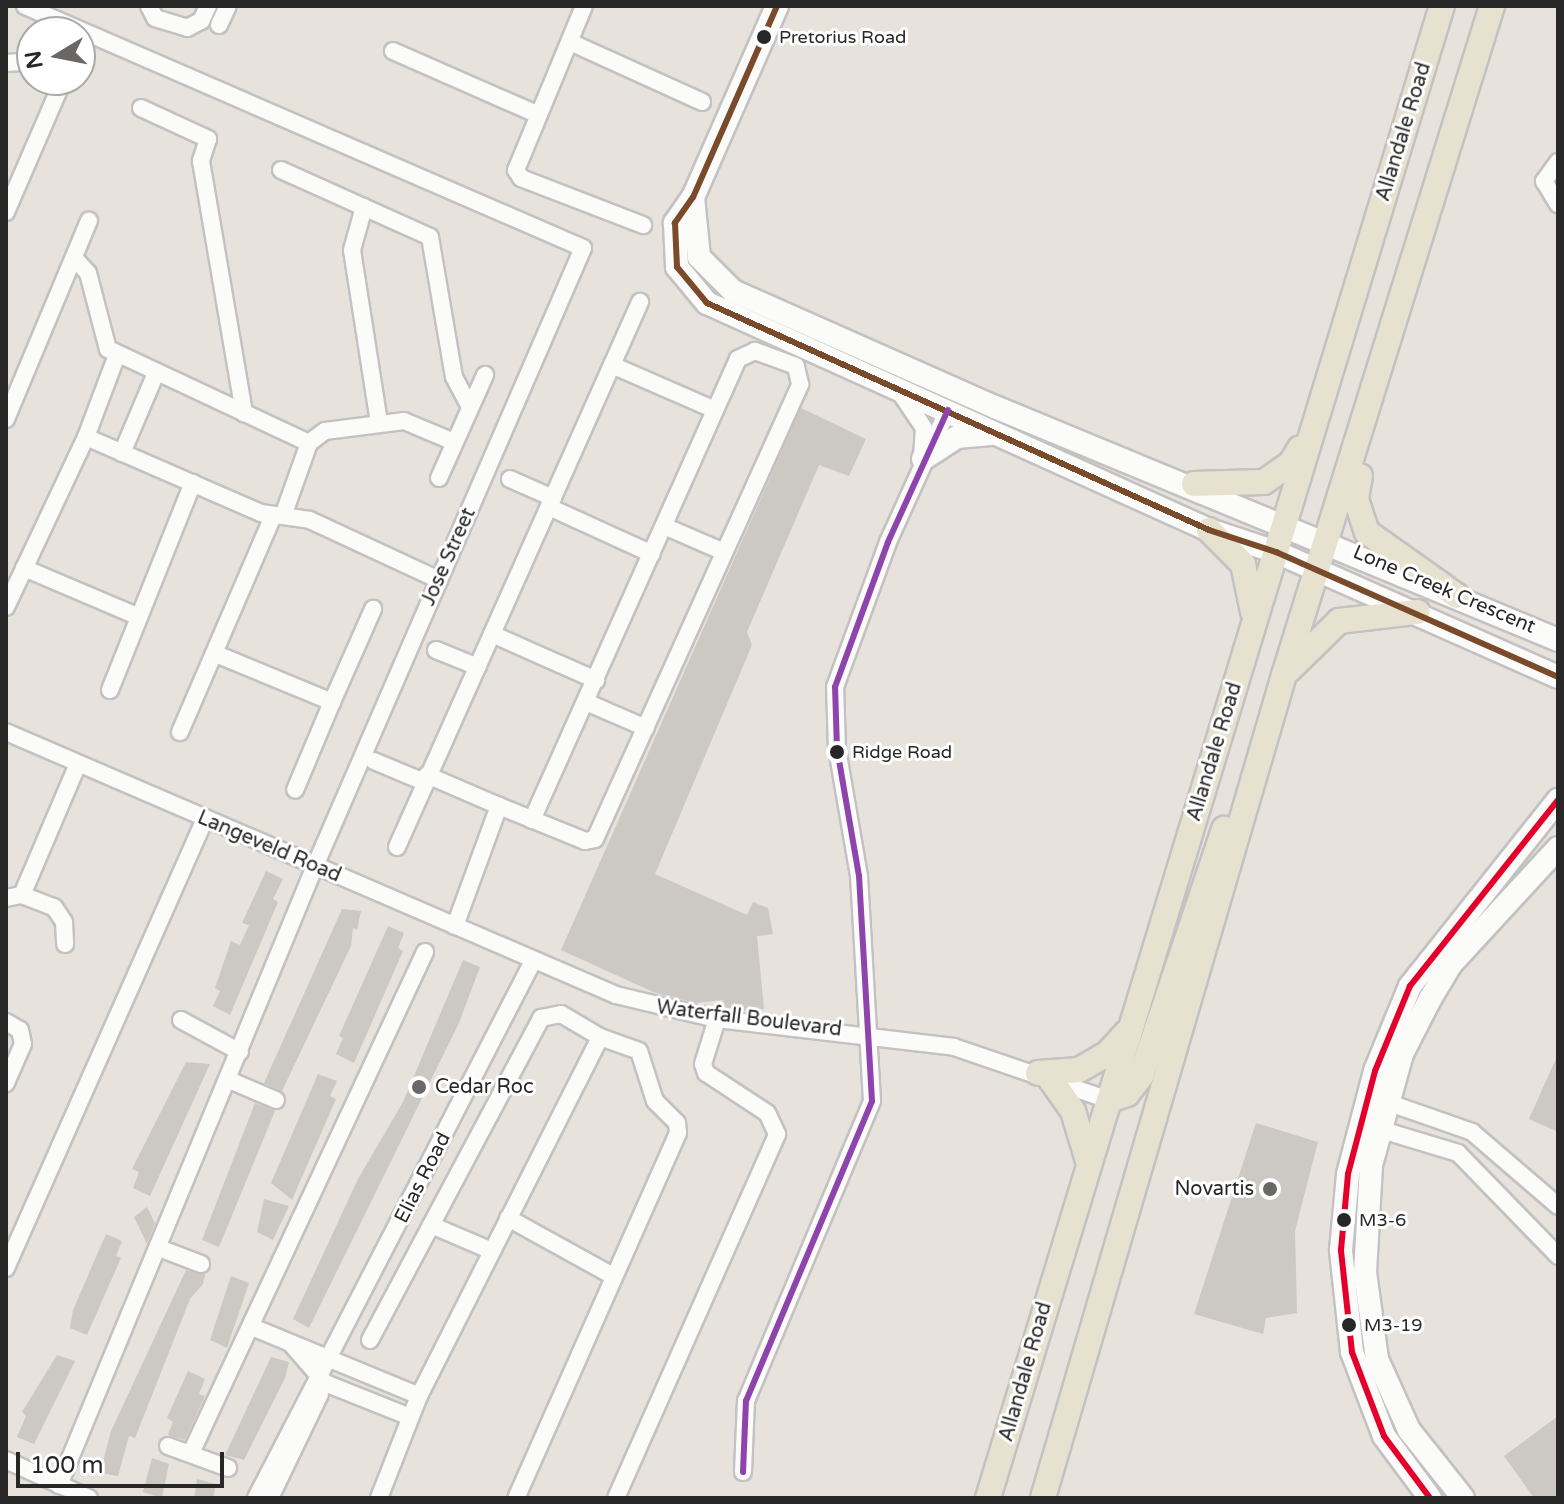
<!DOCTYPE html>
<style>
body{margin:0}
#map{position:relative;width:1564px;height:1504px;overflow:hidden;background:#e7e2db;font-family:"Varela Round",sans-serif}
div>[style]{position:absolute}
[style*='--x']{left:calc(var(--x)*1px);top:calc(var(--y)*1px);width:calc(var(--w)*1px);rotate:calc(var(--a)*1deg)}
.building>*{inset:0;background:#ccc8c3}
.roads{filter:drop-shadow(2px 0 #c3c1c2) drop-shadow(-2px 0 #c3c1c2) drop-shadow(0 2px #c3c1c2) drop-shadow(0 -2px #c3c1c2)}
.street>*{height:16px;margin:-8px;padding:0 8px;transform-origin:8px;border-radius:8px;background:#fbfbfa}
.secondary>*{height:22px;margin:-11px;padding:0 11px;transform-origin:11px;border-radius:11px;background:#fbfbfa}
.primary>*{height:24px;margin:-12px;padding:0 12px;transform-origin:12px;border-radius:12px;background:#e7e2d0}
.bus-1>*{height:6px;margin:-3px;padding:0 3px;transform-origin:3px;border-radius:3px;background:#7a4b2a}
.bus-2>*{height:6px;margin:-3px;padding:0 3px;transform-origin:3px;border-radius:3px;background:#e4002b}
.bus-3>*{height:6px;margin:-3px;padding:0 3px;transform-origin:3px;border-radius:3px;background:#8e44ad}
.dots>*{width:22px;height:22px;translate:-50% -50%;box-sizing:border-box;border:4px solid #fff;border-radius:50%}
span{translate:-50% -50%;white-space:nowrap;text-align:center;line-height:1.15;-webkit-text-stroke:6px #fff;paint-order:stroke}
.bus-label{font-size:18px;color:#272727}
.left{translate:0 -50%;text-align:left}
.street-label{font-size:20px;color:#272727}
.poi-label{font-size:20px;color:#272727}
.right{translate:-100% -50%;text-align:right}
.frame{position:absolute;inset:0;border:8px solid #272727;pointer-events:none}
.north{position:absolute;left:16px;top:16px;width:80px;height:80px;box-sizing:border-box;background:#fff;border:2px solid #a9a9a9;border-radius:50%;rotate:260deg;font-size:22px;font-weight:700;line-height:32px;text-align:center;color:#272727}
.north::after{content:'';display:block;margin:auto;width:28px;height:36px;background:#6a6866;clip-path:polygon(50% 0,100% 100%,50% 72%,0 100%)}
.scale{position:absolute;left:16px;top:1452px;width:208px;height:36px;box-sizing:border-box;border:4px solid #272727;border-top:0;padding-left:10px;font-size:24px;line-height:28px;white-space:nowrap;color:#272727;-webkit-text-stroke:6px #fff;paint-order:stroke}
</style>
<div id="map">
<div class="building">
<i style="clip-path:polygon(801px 408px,866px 439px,849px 476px,819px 465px,747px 632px,752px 645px,655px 874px,747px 915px,753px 902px,768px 908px,773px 934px,757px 936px,764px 1009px,743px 1011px,725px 1009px,723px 1000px,695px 1003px,653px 992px,561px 950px)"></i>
<i style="clip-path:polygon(266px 871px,283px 879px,273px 899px,278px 902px,230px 1015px,213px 1006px,220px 991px,215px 988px,231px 941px,240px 945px,249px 925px,242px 923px)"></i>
<i style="clip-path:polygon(342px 909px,361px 911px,357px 930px,353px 928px,351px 946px,282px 1091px,264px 1083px)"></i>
<i style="clip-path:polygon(388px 926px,404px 933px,398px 948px,403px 951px,354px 1063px,336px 1054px,343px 1038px,339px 1036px)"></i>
<i style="clip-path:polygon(463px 960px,480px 967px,459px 1023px,309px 1328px,293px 1319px,358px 1179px,403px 1102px)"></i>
<i style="clip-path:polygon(1558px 1054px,1558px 1132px,1529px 1119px)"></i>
<i style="clip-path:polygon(186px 1062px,210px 1064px,150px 1196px,133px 1188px,139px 1172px,132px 1169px)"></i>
<i style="clip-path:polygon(318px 1074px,337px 1081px,330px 1096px,336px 1099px,292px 1200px,271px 1183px)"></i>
<i style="clip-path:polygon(255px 1103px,275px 1111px,219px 1247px,202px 1240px)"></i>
<i style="clip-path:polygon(1256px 1123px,1318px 1142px,1295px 1231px,1297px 1313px,1266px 1318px,1263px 1334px,1194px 1314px)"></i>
<i style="clip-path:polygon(264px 1199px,289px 1206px,273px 1240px,257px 1232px)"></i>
<i style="clip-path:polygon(147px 1207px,155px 1223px,147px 1244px,134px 1217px)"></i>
<i style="clip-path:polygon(106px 1234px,122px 1241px,116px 1256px,121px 1258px,87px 1335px,70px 1328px,73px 1310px)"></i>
<i style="clip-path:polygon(186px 1270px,205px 1274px,203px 1284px,190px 1299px,135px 1438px,129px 1436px,118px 1476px,100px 1473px,111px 1431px)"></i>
<i style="clip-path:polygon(231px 1276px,249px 1283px,227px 1348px,210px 1340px)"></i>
<i style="clip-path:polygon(57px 1355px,75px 1361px,34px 1444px,17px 1437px,26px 1416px,22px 1412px)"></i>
<i style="clip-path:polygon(271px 1357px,289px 1362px,285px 1378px,244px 1460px,225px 1455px)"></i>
<i style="clip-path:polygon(188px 1371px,205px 1379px,199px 1394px,205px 1396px,185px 1440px,168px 1435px,173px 1422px,167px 1418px)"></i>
<i style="clip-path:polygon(1558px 1416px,1558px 1498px,1534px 1498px,1504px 1456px)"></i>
<i style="clip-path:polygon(152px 1458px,169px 1464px,162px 1498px,143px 1492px)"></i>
<i style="clip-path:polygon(197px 1479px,216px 1484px,213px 1498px,194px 1498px)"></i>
</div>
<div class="roads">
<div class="street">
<i style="--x:25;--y:6;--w:608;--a:23.45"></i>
<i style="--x:583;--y:248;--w:674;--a:113.44"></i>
<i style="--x:315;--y:866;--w:670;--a:112.47"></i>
<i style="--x:149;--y:6;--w:13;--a:63"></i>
<i style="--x:155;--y:18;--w:34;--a:17"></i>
<i style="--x:187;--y:28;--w:16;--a:-27"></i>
<i style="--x:201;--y:21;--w:17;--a:-65"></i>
<i style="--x:584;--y:6;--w:178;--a:112.5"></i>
<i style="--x:516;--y:170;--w:9;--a:58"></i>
<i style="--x:521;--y:178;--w:131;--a:21.1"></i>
<i style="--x:219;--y:25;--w:21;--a:-65"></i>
<i style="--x:570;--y:42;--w:145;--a:24.4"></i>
<i style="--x:393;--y:51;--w:159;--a:23.7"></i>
<i style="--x:6;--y:63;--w:26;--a:-4"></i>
<i style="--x:141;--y:108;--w:74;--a:24.8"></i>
<i style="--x:208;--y:139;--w:23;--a:108"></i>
<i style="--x:201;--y:161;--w:256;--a:80.3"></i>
<i style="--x:1558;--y:162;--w:24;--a:126"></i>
<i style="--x:1544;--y:181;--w:27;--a:59"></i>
<i style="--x:281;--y:170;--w:163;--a:24.2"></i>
<i style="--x:430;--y:237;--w:142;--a:80.3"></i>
<i style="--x:454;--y:377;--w:34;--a:62"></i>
<i style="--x:364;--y:207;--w:45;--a:105.6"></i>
<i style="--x:352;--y:250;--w:174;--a:81.1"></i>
<i style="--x:6;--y:212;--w:144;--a:-66.6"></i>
<i style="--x:75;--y:259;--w:19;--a:47"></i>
<i style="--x:88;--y:273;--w:79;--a:75.3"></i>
<i style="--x:108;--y:349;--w:222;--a:25.1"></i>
<i style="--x:612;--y:365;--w:112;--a:23.6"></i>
<i style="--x:901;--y:394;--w:41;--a:55.9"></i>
<i style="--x:924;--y:428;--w:27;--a:94"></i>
<i style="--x:6;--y:419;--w:215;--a:-67.3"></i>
<i style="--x:86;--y:437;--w:191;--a:23.5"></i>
<i style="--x:261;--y:513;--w:49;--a:8.1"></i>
<i style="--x:310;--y:520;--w:142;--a:24.9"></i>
<i style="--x:122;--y:453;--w:87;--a:-67"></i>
<i style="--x:439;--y:478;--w:113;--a:-65.9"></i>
<i style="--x:510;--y:479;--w:47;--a:23.8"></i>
<i style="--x:549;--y:507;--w:113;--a:24.5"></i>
<i style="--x:283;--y:516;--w:77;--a:-70.4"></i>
<i style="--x:309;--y:443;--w:20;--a:-37"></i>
<i style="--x:325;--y:431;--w:80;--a:-7.2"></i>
<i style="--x:404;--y:421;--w:54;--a:22.8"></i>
<i style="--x:664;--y:526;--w:65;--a:23.4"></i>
<i style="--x:24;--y:568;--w:123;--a:23"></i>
<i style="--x:6;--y:607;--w:188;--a:-64.8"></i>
<i style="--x:86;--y:437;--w:88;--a:-69.3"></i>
<i style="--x:492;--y:634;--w:114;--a:23.9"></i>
<i style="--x:436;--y:650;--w:45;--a:22"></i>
<i style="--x:216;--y:654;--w:126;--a:22.5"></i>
<i style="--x:332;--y:702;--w:95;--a:112.8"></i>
<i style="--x:110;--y:690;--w:223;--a:-68.2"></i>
<i style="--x:332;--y:702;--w:102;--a:-66.2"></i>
<i style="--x:586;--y:702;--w:65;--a:23.4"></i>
<i style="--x:6;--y:732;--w:664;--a:23.32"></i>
<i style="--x:616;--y:995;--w:104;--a:13.4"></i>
<i style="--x:717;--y:1019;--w:239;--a:6.7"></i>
<i style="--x:954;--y:1047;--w:164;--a:18.9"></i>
<i style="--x:180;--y:732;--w:235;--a:-66.7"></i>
<i style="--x:374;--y:761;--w:54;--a:22.8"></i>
<i style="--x:427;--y:775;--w:78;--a:23.3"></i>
<i style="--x:499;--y:806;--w:93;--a:22.1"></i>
<i style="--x:585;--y:841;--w:10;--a:-11"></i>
<i style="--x:595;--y:839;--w:499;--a:-65.7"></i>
<i style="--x:800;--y:384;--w:18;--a:-103"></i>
<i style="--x:796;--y:366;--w:44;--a:-159.9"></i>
<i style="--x:755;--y:351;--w:19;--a:155"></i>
<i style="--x:738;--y:359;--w:505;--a:114.08"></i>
<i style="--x:397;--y:847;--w:597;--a:-65.97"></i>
<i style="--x:22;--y:895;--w:142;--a:-66.9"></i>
<i style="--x:6;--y:898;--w:16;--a:-11"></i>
<i style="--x:22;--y:895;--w:34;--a:21"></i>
<i style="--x:54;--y:907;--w:18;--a:56"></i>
<i style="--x:64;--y:922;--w:22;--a:87"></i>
<i style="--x:455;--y:926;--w:128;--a:-69.9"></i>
<i style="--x:181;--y:1020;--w:67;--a:28.5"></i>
<i style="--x:6;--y:1022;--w:16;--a:30"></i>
<i style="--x:20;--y:1030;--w:14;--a:78"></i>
<i style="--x:23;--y:1044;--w:43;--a:113.6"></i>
<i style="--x:229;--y:1080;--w:51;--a:23.1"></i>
<i style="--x:1378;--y:1099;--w:100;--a:19.3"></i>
<i style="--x:1472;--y:1132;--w:113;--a:40.7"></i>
<i style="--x:1372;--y:1127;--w:90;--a:16.8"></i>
<i style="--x:1458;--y:1153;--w:144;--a:45.8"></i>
<i style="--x:508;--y:1218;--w:120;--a:28.9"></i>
<i style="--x:431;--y:1225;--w:66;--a:23.1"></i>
<i style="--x:159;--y:1248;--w:45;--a:20.9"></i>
<i style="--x:6;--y:1268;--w:491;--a:-66.1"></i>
<i style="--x:252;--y:1327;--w:181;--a:22.4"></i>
<i style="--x:370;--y:1340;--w:365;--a:-62"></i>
<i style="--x:541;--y:1018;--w:20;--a:-11"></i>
<i style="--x:561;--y:1014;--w:45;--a:30.5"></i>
<i style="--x:293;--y:1346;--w:49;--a:49.1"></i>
<i style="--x:325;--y:1383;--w:92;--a:21.8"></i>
<i style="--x:168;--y:1446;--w:64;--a:20.1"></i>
<i style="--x:191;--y:1453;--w:553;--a:-64.96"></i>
<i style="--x:6;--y:1460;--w:91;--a:24.6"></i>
<i style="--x:743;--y:1472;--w:71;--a:-87.6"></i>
<i style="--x:746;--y:1401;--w:325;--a:-67.2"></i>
<i style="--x:872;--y:1101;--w:225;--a:-93.3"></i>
<i style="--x:859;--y:876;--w:129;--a:-99.8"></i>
<i style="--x:837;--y:749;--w:62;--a:-91.8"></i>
<i style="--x:835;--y:687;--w:154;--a:-69.9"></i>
<i style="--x:888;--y:542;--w:145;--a:-65.6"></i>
<i style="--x:256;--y:1498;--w:602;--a:-62.71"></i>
<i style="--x:270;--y:1498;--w:115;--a:-64.3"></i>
<i style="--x:379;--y:1498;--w:110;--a:-68.6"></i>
<i style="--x:419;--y:1396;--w:402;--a:-63.2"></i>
<i style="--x:600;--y:1037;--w:41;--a:19.7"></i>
<i style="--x:639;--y:1051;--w:52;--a:72.3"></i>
<i style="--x:655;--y:1101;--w:31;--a:45"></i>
<i style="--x:677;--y:1123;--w:10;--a:84"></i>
<i style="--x:678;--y:1133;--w:399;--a:113.9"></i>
<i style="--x:616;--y:1498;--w:398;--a:-66.1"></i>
<i style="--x:777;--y:1134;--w:23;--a:-115"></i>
<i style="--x:767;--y:1113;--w:73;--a:-146.7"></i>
<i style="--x:706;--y:1073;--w:9;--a:-108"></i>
<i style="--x:703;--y:1064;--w:47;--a:-72.7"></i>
</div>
<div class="secondary">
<i style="--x:777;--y:6;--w:209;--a:113.7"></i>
<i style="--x:693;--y:197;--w:32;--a:125"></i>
<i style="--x:675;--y:223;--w:44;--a:87.4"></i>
<i style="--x:677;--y:267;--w:47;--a:50.2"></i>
<i style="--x:707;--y:303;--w:551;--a:24.33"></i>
<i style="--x:1209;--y:530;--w:71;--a:18.2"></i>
<i style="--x:1276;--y:552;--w:308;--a:23.9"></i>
<i style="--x:693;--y:197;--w:60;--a:84.3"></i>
<i style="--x:699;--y:257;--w:48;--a:45"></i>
<i style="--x:733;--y:291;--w:287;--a:23.9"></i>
<i style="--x:995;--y:407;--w:609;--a:22.48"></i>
<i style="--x:923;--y:459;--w:40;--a:-32.9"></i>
<i style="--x:957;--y:437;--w:37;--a:-5"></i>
<i style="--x:1430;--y:1498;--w:77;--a:-126.6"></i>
<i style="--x:1384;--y:1436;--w:90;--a:-110.9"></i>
<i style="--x:1352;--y:1352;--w:103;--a:-96.2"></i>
<i style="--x:1341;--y:1250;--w:76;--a:-84.7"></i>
<i style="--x:1348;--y:1174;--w:106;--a:-75.3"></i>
<i style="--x:1375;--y:1071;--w:92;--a:-67.6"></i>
<i style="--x:1410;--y:986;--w:238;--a:-51.5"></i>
<i style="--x:1463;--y:1498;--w:87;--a:-128.5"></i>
<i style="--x:1409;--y:1430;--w:78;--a:-114.3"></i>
<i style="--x:1377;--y:1359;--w:87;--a:-97.9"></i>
<i style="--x:1365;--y:1273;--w:108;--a:-86.8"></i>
<i style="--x:1371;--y:1165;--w:115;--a:-74.4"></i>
<i style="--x:1402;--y:1054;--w:62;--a:-63"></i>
<i style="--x:1430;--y:999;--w:41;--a:-59"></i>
<i style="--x:1451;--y:964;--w:158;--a:-47.3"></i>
</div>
<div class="primary">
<i style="--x:1360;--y:476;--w:23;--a:100"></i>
<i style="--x:1356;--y:499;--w:35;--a:72"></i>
<i style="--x:1367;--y:532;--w:110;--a:35.4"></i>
<i style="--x:1194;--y:484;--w:70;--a:-1.6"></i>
<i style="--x:1264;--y:482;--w:33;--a:-35"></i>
<i style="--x:1291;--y:463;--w:17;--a:-59"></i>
<i style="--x:1209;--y:530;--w:48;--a:45"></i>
<i style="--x:1243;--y:564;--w:49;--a:78.2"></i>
<i style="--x:1289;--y:670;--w:70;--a:-44.4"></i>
<i style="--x:1339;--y:621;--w:79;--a:-6.6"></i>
<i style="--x:1038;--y:1073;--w:41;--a:-4.2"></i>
<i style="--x:1079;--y:1070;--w:34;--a:-30"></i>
<i style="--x:1108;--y:1053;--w:27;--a:-48"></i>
<i style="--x:1049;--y:1077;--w:42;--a:54.8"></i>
<i style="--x:1073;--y:1111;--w:52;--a:73.3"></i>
<i style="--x:1109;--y:1100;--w:19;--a:-18"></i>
<i style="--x:1127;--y:1094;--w:23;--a:-52"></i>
<i style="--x:1141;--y:1076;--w:261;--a:-71.4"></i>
<i style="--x:988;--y:1498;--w:1560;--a:-73.08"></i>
<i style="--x:1043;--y:1498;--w:858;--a:-73.68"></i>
<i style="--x:1284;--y:675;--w:701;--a:-72.73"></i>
</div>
</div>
<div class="bus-1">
<i style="--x:777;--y:6;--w:209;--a:113.7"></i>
<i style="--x:693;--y:197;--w:32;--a:125"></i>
<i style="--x:675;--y:223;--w:44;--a:87.4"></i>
<i style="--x:677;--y:267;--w:47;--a:50.2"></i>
<i style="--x:707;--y:303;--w:551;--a:24.33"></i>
<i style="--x:1209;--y:530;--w:71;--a:18.2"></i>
<i style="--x:1276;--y:552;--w:308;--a:23.9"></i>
</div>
<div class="bus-2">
<i style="--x:1430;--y:1498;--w:77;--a:-126.6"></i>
<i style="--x:1384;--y:1436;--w:90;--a:-110.9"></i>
<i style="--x:1352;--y:1352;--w:103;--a:-96.2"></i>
<i style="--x:1341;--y:1250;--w:76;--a:-84.7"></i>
<i style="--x:1348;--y:1174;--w:106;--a:-75.3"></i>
<i style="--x:1375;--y:1071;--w:92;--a:-67.6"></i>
<i style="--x:1410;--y:986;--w:238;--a:-51.5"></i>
</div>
<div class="bus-3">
<i style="--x:743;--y:1472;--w:71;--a:-87.6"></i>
<i style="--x:746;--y:1401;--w:325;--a:-67.2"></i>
<i style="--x:872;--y:1101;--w:225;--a:-93.3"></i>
<i style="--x:859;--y:876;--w:129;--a:-99.8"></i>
<i style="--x:837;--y:749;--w:62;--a:-91.8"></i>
<i style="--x:835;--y:687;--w:154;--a:-69.9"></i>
<i style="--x:888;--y:542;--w:145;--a:-65.6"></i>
</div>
<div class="dots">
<i style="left:764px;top:37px;background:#272727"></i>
<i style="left:837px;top:752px;background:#272727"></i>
<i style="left:419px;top:1087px;background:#6a6866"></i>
<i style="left:1270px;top:1189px;background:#6a6866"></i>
<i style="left:1344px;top:1220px;background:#272727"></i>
<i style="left:1349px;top:1325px;background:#272727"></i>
</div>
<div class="bus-label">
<span class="left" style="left:779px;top:37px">Pretorius Road</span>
<span class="left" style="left:852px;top:752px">Ridge Road</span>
<span class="left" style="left:1359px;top:1220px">M3-6</span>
<span class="left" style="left:1364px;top:1325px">M3-19</span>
</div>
<div class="street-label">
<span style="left:1404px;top:132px;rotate:-73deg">Allandale Road</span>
<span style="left:449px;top:557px;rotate:-66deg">Jose Street</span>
<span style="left:1444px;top:590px;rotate:23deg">Lone Creek Crescent</span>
<span style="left:1215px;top:752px;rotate:-73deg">Allandale Road</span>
<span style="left:269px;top:847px;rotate:23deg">Langeveld Road</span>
<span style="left:749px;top:1019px;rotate:7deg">Waterfall Boulevard</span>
<span style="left:423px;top:1178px;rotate:-63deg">Elias Road</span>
<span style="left:1026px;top:1372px;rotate:-74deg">Allandale Road</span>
</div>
<div class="poi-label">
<span class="left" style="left:435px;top:1087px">Cedar Roc</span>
<span class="right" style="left:1254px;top:1189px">Novartis</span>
</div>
<div class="frame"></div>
<div class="north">N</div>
<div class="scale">100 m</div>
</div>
